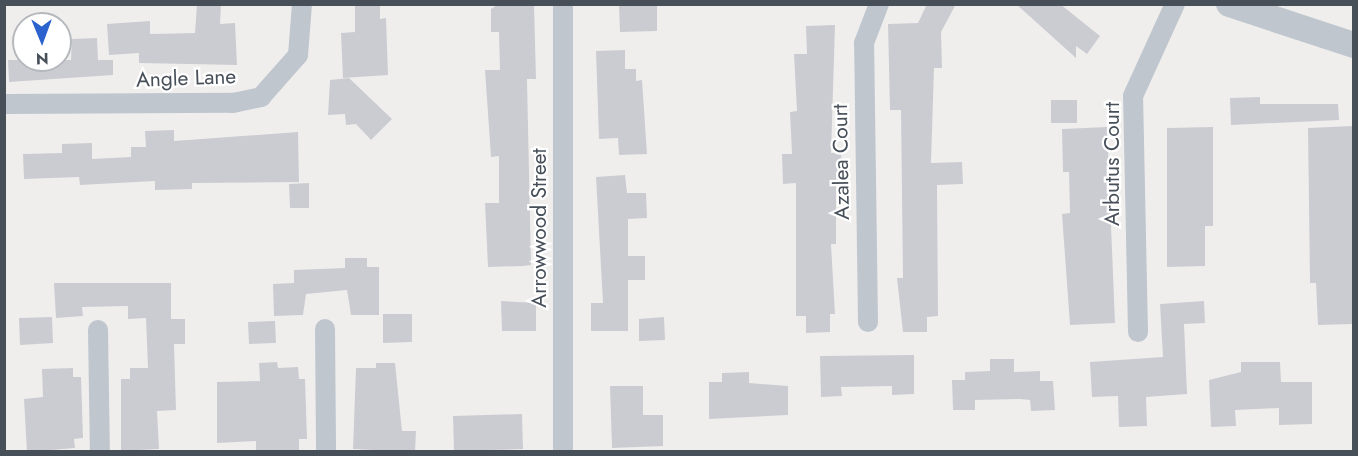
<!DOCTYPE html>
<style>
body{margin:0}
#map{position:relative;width:1358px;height:456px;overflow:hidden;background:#f0eeed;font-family:Jost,sans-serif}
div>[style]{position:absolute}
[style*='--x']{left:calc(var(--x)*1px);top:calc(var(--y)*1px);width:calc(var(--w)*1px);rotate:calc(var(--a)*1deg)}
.building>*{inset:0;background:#cbccd2}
.minor>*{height:20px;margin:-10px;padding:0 10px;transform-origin:10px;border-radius:10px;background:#bfc6ce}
.tertiary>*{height:26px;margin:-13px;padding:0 13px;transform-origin:13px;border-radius:13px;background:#bfc6ce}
span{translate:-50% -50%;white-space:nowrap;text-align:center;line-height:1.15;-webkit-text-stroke:4.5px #fff;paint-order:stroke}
.street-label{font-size:21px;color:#474f59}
.frame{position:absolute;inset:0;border:6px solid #474f59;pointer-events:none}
.north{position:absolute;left:12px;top:12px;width:60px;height:60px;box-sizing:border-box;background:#fff;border:2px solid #b5b9bd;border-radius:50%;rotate:179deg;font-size:16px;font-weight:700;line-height:24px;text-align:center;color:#474f59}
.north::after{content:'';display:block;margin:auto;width:21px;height:27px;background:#2b62cd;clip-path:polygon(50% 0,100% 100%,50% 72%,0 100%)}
</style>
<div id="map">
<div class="building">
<i style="clip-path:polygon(197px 4px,221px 4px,220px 24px,235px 23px,237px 65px,139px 63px,139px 53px,109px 55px,107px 24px,150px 21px,150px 34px,195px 33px)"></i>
<i style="clip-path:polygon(355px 4px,380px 4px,380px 19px,386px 18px,388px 75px,343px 78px,341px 33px,355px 32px)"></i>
<i style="clip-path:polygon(499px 4px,534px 4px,536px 79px,527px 79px,531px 265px,523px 266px,488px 267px,485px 203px,499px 203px,499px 156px,491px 157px,485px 70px,500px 70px,499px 32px,491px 32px,491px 9px)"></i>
<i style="clip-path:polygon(619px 4px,657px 4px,657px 31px,620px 32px)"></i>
<i style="clip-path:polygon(927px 4px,956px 4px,941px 32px,942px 68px,934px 68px,931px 163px,962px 162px,963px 184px,937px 185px,938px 316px,927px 317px,927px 332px,903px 332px,897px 278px,903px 278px,901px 110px,890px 110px,888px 24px,918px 23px)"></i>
<i style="clip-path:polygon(1016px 4px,1060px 4px,1100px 36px,1087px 54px,1076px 46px,1076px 58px)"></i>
<i style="clip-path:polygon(835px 25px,831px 153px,841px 152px,842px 171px,836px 172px,836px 244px,831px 244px,835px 314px,830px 314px,830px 332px,806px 333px,806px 316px,796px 316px,796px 183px,783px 184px,782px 154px,792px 154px,790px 112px,797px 111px,794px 54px,807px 54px,806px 26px)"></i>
<i style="clip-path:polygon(97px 38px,98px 60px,113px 60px,113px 75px,9px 82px,8px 60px,71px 60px,72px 39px)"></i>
<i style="clip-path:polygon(625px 50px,625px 69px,636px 69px,636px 81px,642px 80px,647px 154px,619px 155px,618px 138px,599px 139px,596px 51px)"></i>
<i style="clip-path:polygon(349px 78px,392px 119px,371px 140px,356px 124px,346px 125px,345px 114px,328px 115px,330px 80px)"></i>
<i style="clip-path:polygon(1260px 97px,1260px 104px,1338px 104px,1339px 120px,1231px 125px,1230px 98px)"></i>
<i style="clip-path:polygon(1051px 100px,1077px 100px,1077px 123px,1051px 123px)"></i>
<i style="clip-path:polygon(1353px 126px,1353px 324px,1318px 325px,1316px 283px,1310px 283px,1308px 128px)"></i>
<i style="clip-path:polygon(1107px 127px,1115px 323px,1070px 325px,1062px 214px,1070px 213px,1069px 172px,1063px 172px,1062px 129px)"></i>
<i style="clip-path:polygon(1213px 127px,1213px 226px,1205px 226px,1205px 266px,1167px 267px,1167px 128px)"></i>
<i style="clip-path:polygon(174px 130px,174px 141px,298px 132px,299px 182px,192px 183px,192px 189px,155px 190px,155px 181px,80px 185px,79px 177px,24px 179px,23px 154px,62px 153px,62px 144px,92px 143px,92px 159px,131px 157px,131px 147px,146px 147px,145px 131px)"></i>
<i style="clip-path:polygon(625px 175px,627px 193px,646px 193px,647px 218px,628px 219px,628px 256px,645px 256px,645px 280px,628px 280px,628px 331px,591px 331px,591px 303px,603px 303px,596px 177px)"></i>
<i style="clip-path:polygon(309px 183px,309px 208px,290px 208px,289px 184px)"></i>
<i style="clip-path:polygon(345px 258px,367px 258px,367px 267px,379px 267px,379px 315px,351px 315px,347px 290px,306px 294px,303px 315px,274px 316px,273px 284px,294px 283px,294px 270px,345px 268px)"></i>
<i style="clip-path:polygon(54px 283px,171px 283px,171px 319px,185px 319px,185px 344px,174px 344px,176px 410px,157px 411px,159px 449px,121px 451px,121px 379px,130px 379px,130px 368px,148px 368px,146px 318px,128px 319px,128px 306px,82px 307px,83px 316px,56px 318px)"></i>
<i style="clip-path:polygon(501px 301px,536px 303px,536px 331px,502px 331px)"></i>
<i style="clip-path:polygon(1204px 301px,1205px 323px,1184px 324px,1187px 394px,1146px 397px,1147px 426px,1119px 427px,1118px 396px,1092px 397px,1090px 362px,1163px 357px,1160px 304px)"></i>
<i style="clip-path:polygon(383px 314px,412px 314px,412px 342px,383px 343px)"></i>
<i style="clip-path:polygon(52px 317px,53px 343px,20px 345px,19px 318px)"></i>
<i style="clip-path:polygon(664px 317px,665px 340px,639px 341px,639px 319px)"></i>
<i style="clip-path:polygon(275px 321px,276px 343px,249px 344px,248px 322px)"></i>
<i style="clip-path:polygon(914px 355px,914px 394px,892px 395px,892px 386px,841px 387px,842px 396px,821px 397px,820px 356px)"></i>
<i style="clip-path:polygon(990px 359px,1014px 359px,1014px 372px,1040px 371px,1040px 381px,1053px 381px,1055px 410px,1031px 411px,1030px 400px,1020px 399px,975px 400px,975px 410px,953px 410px,952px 380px,965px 380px,965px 372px,990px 371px)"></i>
<i style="clip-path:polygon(277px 362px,278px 368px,298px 367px,299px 379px,305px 379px,307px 439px,299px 439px,299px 451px,256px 451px,256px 441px,217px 443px,217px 382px,260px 381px,259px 363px)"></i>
<i style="clip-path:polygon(1241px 362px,1280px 362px,1281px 382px,1312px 382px,1312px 424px,1279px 425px,1279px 408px,1235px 410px,1236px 426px,1211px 427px,1209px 380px,1241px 372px)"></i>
<i style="clip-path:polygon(376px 363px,395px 363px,402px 431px,416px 431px,415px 452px,353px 449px,356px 368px,376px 368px)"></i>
<i style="clip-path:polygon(73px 368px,73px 377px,81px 377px,83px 438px,74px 439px,75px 448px,27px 452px,24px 399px,43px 397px,42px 369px)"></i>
<i style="clip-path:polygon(749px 372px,749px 383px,788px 386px,788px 415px,709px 419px,709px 382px,722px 382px,722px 373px)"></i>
<i style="clip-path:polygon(610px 386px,643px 386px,643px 415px,663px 415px,663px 446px,612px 448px)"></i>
<i style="clip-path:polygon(522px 414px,523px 449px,454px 451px,453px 416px)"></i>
</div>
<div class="minor">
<i style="--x:563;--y:4;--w:448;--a:90"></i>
<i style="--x:4;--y:104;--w:229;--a:-0.3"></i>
<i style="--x:233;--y:103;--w:29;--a:-12"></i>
<i style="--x:261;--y:97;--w:56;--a:-48.6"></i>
<i style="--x:298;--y:55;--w:51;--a:-85.5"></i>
<i style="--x:868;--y:322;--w:279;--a:-90.8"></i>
<i style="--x:864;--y:43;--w:42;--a:-69"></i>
<i style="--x:325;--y:329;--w:123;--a:89.5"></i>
<i style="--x:98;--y:330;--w:122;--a:89.1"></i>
<i style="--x:1138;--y:332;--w:236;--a:-91.2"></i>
<i style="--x:1133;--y:96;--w:101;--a:-65.5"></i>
</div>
<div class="tertiary">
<i style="--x:1229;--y:4;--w:132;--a:18.2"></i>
</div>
<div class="street-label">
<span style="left:186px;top:78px;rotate:-2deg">Angle Lane</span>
<span style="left:841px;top:162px;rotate:-91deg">Azalea Court</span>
<span style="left:1112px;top:164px;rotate:-90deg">Arbutus Court</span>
<span style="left:539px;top:228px;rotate:-90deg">Arrowwood Street</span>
</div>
<div class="frame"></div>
<div class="north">N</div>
</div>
